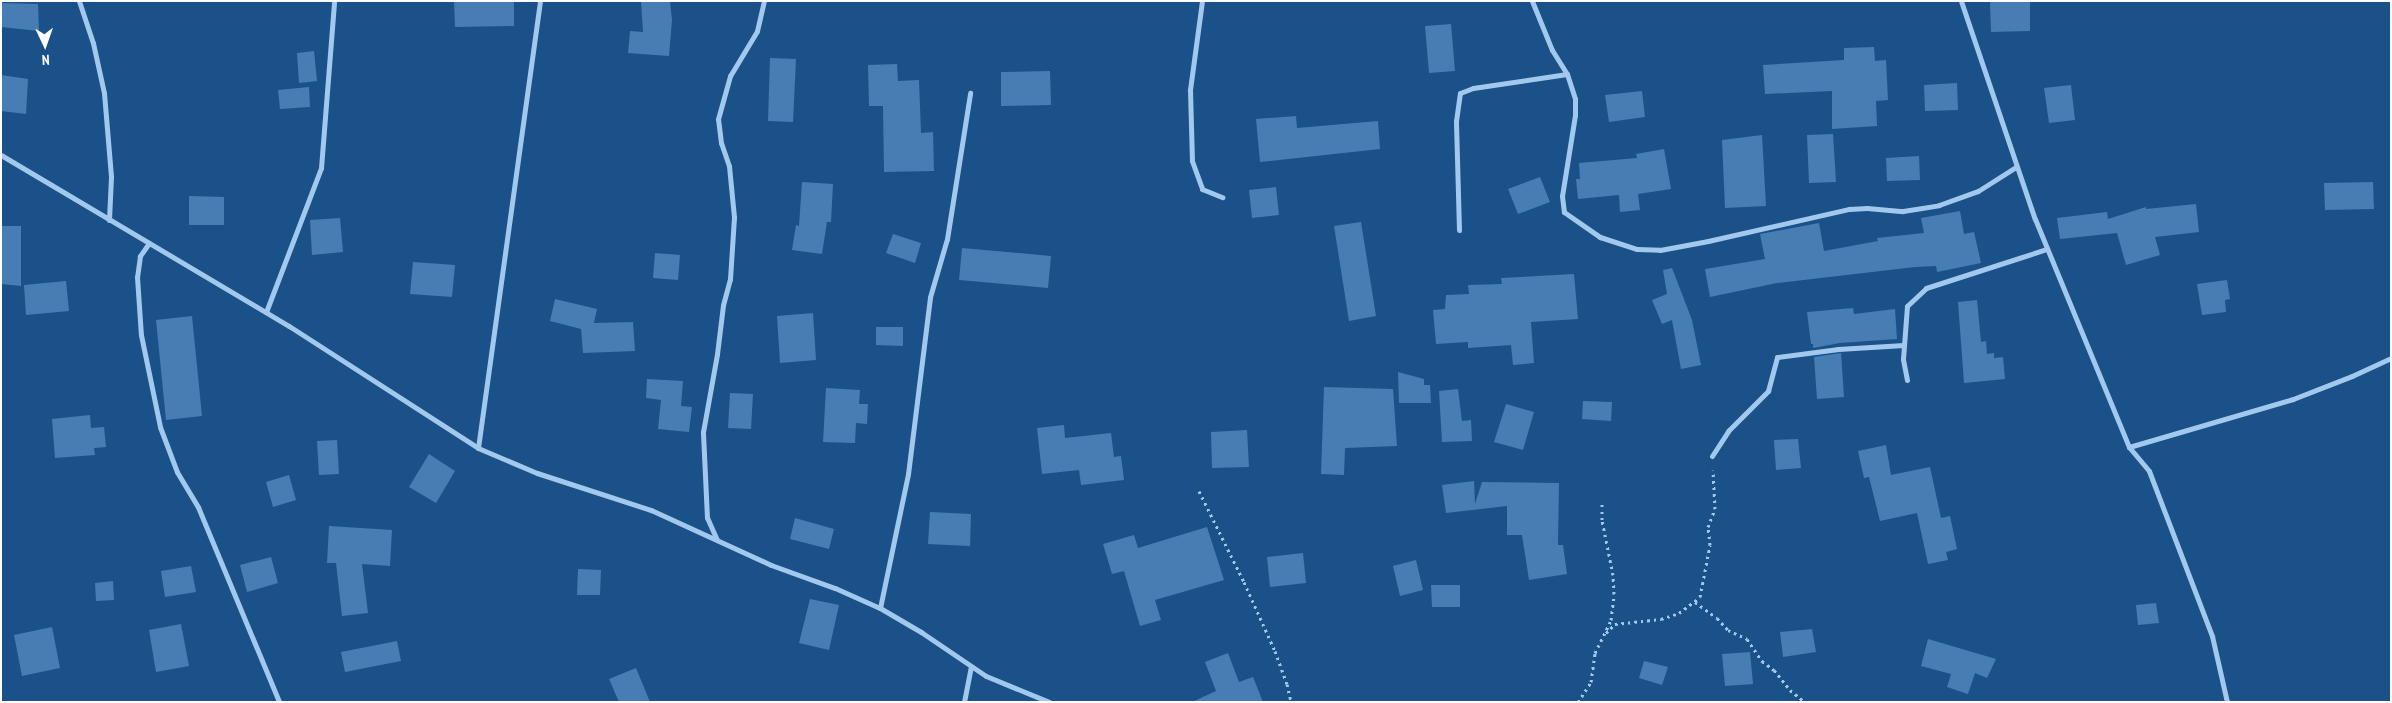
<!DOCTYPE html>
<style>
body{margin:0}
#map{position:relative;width:2392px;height:703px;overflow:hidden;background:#1a5189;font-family:"PT Sans Narrow",sans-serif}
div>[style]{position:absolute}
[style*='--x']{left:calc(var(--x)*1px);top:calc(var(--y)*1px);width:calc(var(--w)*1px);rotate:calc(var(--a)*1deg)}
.building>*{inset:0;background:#467eb3}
.path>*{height:3px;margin-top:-1.5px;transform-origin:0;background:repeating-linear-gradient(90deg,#a2c9ed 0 2.5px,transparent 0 6.5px)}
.street>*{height:5px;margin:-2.5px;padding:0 2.5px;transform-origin:2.5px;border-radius:2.5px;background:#a2c9ed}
span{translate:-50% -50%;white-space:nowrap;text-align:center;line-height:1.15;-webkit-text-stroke:4.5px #1a5189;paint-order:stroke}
.frame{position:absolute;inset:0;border:2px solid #fff;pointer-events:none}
.north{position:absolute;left:20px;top:20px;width:50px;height:50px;-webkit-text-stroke:4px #1a5189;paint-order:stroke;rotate:177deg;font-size:14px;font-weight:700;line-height:20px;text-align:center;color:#fff}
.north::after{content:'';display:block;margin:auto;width:18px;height:22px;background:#fff;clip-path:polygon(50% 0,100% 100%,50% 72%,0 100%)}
</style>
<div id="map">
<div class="building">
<i style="clip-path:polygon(454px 1px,514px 1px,514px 26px,455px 27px)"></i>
<i style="clip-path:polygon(641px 1px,670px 1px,672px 20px,669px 56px,628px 53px,630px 31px,643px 32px)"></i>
<i style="clip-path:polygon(2030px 1px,2030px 31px,1991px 32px,1990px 2px)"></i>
<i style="clip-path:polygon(1px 3px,38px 4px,39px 31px,1px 27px)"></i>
<i style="clip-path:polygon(1451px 24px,1455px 71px,1429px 73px,1425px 26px)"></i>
<i style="clip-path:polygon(1874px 47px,1875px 61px,1886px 60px,1888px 100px,1876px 101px,1877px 126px,1832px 129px,1832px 91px,1765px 94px,1763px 65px,1844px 60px,1844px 48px)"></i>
<i style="clip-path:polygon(314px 51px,317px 81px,299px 83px,297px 53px)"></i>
<i style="clip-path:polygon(770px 58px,796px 59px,793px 122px,768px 121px)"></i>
<i style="clip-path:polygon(897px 64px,898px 81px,919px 80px,921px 133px,933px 132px,934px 171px,884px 172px,883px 106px,869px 106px,868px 65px)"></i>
<i style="clip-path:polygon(1050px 71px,1051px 105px,1001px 106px,1001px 72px)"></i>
<i style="clip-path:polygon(1px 75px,28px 79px,26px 114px,1px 111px)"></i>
<i style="clip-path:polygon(1957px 83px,1958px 110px,1925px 111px,1924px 85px)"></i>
<i style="clip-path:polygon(2071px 85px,2075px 120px,2049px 123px,2044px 88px)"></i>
<i style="clip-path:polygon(309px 87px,310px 107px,280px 109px,278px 90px)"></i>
<i style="clip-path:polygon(1642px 91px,1645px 117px,1609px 122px,1605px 95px)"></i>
<i style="clip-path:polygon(1296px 116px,1297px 128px,1378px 121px,1380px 149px,1260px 162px,1256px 119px)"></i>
<i style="clip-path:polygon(1833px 134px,1836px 182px,1809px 183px,1807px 135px)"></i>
<i style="clip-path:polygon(1762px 135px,1766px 206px,1725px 208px,1722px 140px)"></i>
<i style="clip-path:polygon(1664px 149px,1671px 189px,1638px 194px,1640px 210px,1620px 212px,1619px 195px,1578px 199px,1576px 179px,1580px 179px,1579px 163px,1637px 158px,1636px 154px)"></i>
<i style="clip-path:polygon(1919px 156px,1920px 180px,1887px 181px,1886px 158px)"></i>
<i style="clip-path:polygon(1540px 177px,1550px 202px,1518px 214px,1508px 189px)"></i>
<i style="clip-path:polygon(802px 182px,833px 184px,831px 222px,827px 222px,822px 254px,792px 250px,796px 225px,799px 226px)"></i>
<i style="clip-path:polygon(2373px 182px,2374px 209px,2325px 210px,2324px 183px)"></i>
<i style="clip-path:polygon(1276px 187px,1279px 215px,1252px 218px,1249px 190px)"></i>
<i style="clip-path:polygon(189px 196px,224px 197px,224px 225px,189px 225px)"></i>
<i style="clip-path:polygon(2196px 204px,2199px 232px,2155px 237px,2160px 255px,2126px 265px,2117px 233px,2060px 239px,2057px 218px,2107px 212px,2108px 219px,2146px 207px,2146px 209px)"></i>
<i style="clip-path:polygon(1960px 211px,1964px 234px,1974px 232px,1981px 263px,1937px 272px,1936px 266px,1915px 267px,1777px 283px,1710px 297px,1705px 269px,1765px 259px,1760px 234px,1819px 223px,1824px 251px,1878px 241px,1877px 238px,1924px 233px,1921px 218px)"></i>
<i style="clip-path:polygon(340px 218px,343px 252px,312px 255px,310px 220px)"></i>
<i style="clip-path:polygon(1361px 222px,1376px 316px,1349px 321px,1334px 226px)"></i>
<i style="clip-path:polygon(1px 226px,21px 226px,21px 286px,1px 284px)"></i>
<i style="clip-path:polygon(893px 234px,921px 243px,915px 263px,886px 253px)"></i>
<i style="clip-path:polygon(962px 248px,1051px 256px,1048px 288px,959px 280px)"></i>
<i style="clip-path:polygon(655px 253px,680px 255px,678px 280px,653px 278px)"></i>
<i style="clip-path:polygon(413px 262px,455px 265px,452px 297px,410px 294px)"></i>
<i style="clip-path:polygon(1672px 268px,1692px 320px,1701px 365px,1681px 369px,1672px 320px,1662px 324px,1652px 300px,1667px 294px,1663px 270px)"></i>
<i style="clip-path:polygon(1574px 274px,1578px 319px,1531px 322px,1534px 363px,1513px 365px,1511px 345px,1468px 348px,1468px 342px,1436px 344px,1433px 310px,1445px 309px,1446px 295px,1469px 294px,1468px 285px,1502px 284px,1501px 278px)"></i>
<i style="clip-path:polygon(2227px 280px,2230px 299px,2225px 300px,2226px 312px,2202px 315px,2197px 284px)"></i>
<i style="clip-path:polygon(66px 281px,69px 311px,26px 315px,24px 285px)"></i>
<i style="clip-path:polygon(555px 299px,597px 309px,594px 323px,633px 322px,635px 351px,583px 353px,581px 329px,550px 321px)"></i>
<i style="clip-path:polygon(1977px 300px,1981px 342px,1986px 341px,1987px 354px,1994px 353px,1994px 358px,2003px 357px,2005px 379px,1964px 383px,1958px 302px)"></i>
<i style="clip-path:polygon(1853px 308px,1854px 314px,1895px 309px,1897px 339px,1840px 343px,1813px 348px,1813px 344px,1811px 344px,1807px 312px)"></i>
<i style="clip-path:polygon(813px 313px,816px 360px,780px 363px,777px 316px)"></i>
<i style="clip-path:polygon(192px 316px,202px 416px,166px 420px,156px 320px)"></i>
<i style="clip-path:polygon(876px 327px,903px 327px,903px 346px,876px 345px)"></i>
<i style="clip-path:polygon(1841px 353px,1844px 397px,1817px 399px,1814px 357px)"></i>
<i style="clip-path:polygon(1398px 372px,1424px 379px,1424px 385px,1430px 385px,1431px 403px,1399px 403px)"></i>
<i style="clip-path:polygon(647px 379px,683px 381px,681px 406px,692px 407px,689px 432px,658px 429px,661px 400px,646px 398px)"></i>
<i style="clip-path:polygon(1324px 387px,1393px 389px,1397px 446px,1345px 448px,1344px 475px,1321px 474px)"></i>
<i style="clip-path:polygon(826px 388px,860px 390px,859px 404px,868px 404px,867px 424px,856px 423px,855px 443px,823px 442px)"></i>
<i style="clip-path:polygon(1458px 389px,1462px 421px,1471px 420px,1472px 441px,1442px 442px,1439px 391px)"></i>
<i style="clip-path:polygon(730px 393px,753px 394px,751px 429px,728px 428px)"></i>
<i style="clip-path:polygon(1583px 401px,1612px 402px,1611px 421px,1582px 419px)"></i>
<i style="clip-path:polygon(1506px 404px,1534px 412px,1523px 450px,1494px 442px)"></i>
<i style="clip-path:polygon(90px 415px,91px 428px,104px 427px,106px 447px,94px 448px,95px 455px,55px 458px,52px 419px)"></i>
<i style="clip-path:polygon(1064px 425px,1065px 438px,1111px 433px,1114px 457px,1121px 456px,1124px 480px,1081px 485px,1079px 470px,1042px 474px,1037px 428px)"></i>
<i style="clip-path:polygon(1247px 430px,1249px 467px,1212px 468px,1211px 432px)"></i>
<i style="clip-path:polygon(1798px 439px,1801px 468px,1776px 470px,1774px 440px)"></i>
<i style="clip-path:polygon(337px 440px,339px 474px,319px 475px,317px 441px)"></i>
<i style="clip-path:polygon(1886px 445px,1891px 475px,1930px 467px,1941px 518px,1950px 516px,1957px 549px,1946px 552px,1948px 560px,1928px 564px,1917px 513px,1880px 521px,1869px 477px,1864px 478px,1858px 451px)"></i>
<i style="clip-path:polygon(429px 454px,455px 471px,436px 503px,409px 487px)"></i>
<i style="clip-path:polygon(289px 475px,296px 500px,273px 507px,266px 482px)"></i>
<i style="clip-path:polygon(1474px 481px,1475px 504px,1482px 482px,1559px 483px,1558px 545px,1563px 545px,1567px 574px,1529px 580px,1522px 535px,1507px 535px,1507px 506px,1446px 513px,1442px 485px)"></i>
<i style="clip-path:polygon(930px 512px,971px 514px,970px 546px,928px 544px)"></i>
<i style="clip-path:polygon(795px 518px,834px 529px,829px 549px,790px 539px)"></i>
<i style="clip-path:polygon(329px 526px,392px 530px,390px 566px,362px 564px,368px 613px,342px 616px,336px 563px,327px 563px)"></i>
<i style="clip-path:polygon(1207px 527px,1224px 580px,1155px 600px,1161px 620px,1140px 626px,1124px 571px,1112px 574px,1103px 544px,1134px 535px,1138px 548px)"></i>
<i style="clip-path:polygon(1303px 553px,1306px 583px,1270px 587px,1267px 557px)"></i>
<i style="clip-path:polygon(271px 557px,278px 583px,247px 592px,240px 565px)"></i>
<i style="clip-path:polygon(1416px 560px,1423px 590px,1400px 596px,1393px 566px)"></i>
<i style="clip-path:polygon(191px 566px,196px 592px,165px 597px,161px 571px)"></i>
<i style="clip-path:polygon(578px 569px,601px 570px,600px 595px,577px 595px)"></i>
<i style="clip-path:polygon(113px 581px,114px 600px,96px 601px,95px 583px)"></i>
<i style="clip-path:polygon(1431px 585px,1460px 585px,1460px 607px,1432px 607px)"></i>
<i style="clip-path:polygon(810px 599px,839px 605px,829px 650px,799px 643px)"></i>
<i style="clip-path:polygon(2156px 603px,2159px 623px,2138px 625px,2136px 605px)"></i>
<i style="clip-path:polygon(181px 624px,189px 666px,156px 672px,149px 630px)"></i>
<i style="clip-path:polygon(52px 627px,60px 668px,22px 676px,14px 635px)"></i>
<i style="clip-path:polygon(1812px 629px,1816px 652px,1783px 657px,1780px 632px)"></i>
<i style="clip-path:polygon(1928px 639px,1996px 659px,1987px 678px,1975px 673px,1968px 694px,1947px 687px,1951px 674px,1921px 666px)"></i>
<i style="clip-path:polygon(397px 641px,401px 661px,345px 672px,341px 652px)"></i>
<i style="clip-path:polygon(1750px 652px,1753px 684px,1725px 686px,1722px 654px)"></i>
<i style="clip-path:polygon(1228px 653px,1239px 682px,1253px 677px,1263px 702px,1192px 702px,1216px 691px,1205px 662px)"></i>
<i style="clip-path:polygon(1644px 661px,1668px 667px,1662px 685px,1639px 678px)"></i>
<i style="clip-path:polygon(636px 668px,650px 702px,619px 702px,609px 679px)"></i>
</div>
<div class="path">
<i style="--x:1199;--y:491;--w:102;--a:63.7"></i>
<i style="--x:1244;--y:582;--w:76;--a:65.8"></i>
<i style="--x:1275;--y:651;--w:35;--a:70"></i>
<i style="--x:1287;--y:684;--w:18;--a:77"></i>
<i style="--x:1695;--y:602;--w:27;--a:36"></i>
<i style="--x:1717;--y:618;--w:16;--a:47"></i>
<i style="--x:1728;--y:630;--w:21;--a:25"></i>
<i style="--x:1747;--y:639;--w:27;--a:56"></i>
<i style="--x:1762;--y:661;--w:15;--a:37"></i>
<i style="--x:1774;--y:670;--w:26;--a:51"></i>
<i style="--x:1790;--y:690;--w:19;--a:39"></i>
<i style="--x:1606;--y:633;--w:13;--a:-45"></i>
<i style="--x:1615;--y:624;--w:46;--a:-6.2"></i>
<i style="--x:1661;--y:619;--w:19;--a:-18"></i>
<i style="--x:1679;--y:613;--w:26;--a:-37"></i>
<i style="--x:1700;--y:597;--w:53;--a:-79.1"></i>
<i style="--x:1710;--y:545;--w:18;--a:-96"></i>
<i style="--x:1708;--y:527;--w:19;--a:-69"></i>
<i style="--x:1715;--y:509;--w:39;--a:-93"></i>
<i style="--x:1578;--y:702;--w:24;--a:-57"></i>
<i style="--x:1591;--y:682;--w:29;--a:-82"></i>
<i style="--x:1595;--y:653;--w:37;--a:-64"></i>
<i style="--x:1611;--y:620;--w:26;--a:-83"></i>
<i style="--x:1614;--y:594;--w:19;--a:-93"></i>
<i style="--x:1613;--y:575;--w:56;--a:-101.3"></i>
<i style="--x:1602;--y:520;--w:19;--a:-90"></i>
</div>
<div class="street">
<i style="--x:79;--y:1;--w:44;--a:71.6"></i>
<i style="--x:93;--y:43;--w:51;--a:77.6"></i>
<i style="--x:104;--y:93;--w:84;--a:85.2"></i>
<i style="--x:111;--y:177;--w:43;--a:92.7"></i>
<i style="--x:1202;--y:1;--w:90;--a:97.7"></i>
<i style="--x:1190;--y:90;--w:71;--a:88.4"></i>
<i style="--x:1192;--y:161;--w:30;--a:70"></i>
<i style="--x:1202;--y:189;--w:22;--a:22"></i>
<i style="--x:1532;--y:1;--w:53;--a:67.8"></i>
<i style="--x:1552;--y:50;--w:28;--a:58"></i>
<i style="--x:1567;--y:74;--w:26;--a:72"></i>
<i style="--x:1575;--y:99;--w:16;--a:90"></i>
<i style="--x:1575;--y:115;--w:82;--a:99.1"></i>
<i style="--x:1562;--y:196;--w:16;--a:83"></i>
<i style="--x:1564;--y:212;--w:44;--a:34.8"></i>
<i style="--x:1600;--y:237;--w:39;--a:18"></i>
<i style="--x:1637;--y:249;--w:23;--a:2"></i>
<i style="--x:1660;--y:250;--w:49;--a:-10.6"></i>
<i style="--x:1708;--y:241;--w:145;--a:-12.8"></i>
<i style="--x:1849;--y:209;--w:18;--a:-3"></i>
<i style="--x:1867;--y:208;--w:36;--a:5"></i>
<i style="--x:1903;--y:211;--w:36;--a:-9"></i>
<i style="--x:1939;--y:205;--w:41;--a:-19.7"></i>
<i style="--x:1978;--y:191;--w:45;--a:-32.3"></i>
<i style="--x:1961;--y:1;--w:230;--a:71.3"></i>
<i style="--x:2035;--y:219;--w:247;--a:67.6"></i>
<i style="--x:2129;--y:447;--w:31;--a:50"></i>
<i style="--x:2149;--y:471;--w:177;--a:69.1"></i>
<i style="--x:2212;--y:636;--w:68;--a:77.2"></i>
<i style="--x:1;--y:155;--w:335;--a:30.7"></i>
<i style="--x:289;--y:326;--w:225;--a:32.8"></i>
<i style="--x:478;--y:448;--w:64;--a:23"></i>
<i style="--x:537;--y:473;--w:120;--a:18"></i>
<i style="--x:651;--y:510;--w:132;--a:24.6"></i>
<i style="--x:771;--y:565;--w:68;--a:19.8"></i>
<i style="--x:835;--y:588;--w:49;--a:24"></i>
<i style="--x:880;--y:608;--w:48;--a:30.3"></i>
<i style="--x:921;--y:632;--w:78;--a:34.1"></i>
<i style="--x:986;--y:676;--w:68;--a:22.4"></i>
<i style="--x:1459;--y:230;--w:109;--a:-91.6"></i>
<i style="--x:1456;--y:121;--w:28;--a:-82"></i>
<i style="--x:1460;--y:93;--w:14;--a:-21"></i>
<i style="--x:1473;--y:88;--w:95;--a:-8.5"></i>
<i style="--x:149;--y:243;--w:16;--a:125"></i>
<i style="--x:140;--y:256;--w:21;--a:98"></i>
<i style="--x:137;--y:277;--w:58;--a:86.1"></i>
<i style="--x:141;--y:335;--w:94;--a:78.3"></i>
<i style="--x:160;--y:427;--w:48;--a:69.3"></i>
<i style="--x:177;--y:472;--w:41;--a:59"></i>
<i style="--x:198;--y:507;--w:211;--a:67.4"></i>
<i style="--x:266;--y:312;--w:154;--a:-69.1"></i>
<i style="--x:321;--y:168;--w:168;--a:-85.5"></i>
<i style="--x:1907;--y:380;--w:21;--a:-101"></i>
<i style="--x:1903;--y:359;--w:53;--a:-85.7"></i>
<i style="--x:1907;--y:306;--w:26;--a:-43"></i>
<i style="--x:1926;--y:288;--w:127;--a:-17.9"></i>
<i style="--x:2129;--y:447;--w:171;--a:-16.3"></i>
<i style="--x:2293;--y:399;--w:63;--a:-21.3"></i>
<i style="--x:2352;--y:376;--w:43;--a:-24.8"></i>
<i style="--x:478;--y:448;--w:451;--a:-82.1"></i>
<i style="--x:1712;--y:456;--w:30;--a:-57"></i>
<i style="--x:1728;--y:431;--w:57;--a:-45"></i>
<i style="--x:1768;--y:391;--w:35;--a:-75"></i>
<i style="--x:1777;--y:357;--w:62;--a:-7.5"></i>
<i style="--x:1838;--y:349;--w:66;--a:-3.5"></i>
<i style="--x:717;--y:540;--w:24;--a:-114"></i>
<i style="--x:707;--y:518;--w:86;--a:-92.7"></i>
<i style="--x:703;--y:432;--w:79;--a:-79.8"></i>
<i style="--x:717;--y:354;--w:49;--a:-83"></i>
<i style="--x:723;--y:305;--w:27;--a:-75"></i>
<i style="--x:730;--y:279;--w:62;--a:-86.3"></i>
<i style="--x:734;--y:217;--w:51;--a:-95.6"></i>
<i style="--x:729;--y:166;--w:24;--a:-109"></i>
<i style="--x:721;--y:143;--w:24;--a:-97"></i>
<i style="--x:718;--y:119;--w:45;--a:-74.4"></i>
<i style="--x:730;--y:76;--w:52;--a:-59"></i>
<i style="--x:757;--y:31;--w:31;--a:-77"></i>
<i style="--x:880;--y:608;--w:137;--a:-78.2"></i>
<i style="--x:908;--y:474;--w:178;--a:-82.9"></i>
<i style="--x:930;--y:297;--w:60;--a:-73.7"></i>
<i style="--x:947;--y:239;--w:148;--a:-81"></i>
<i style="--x:964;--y:702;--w:36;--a:-79"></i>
</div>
<div class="frame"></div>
<div class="north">N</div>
</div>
